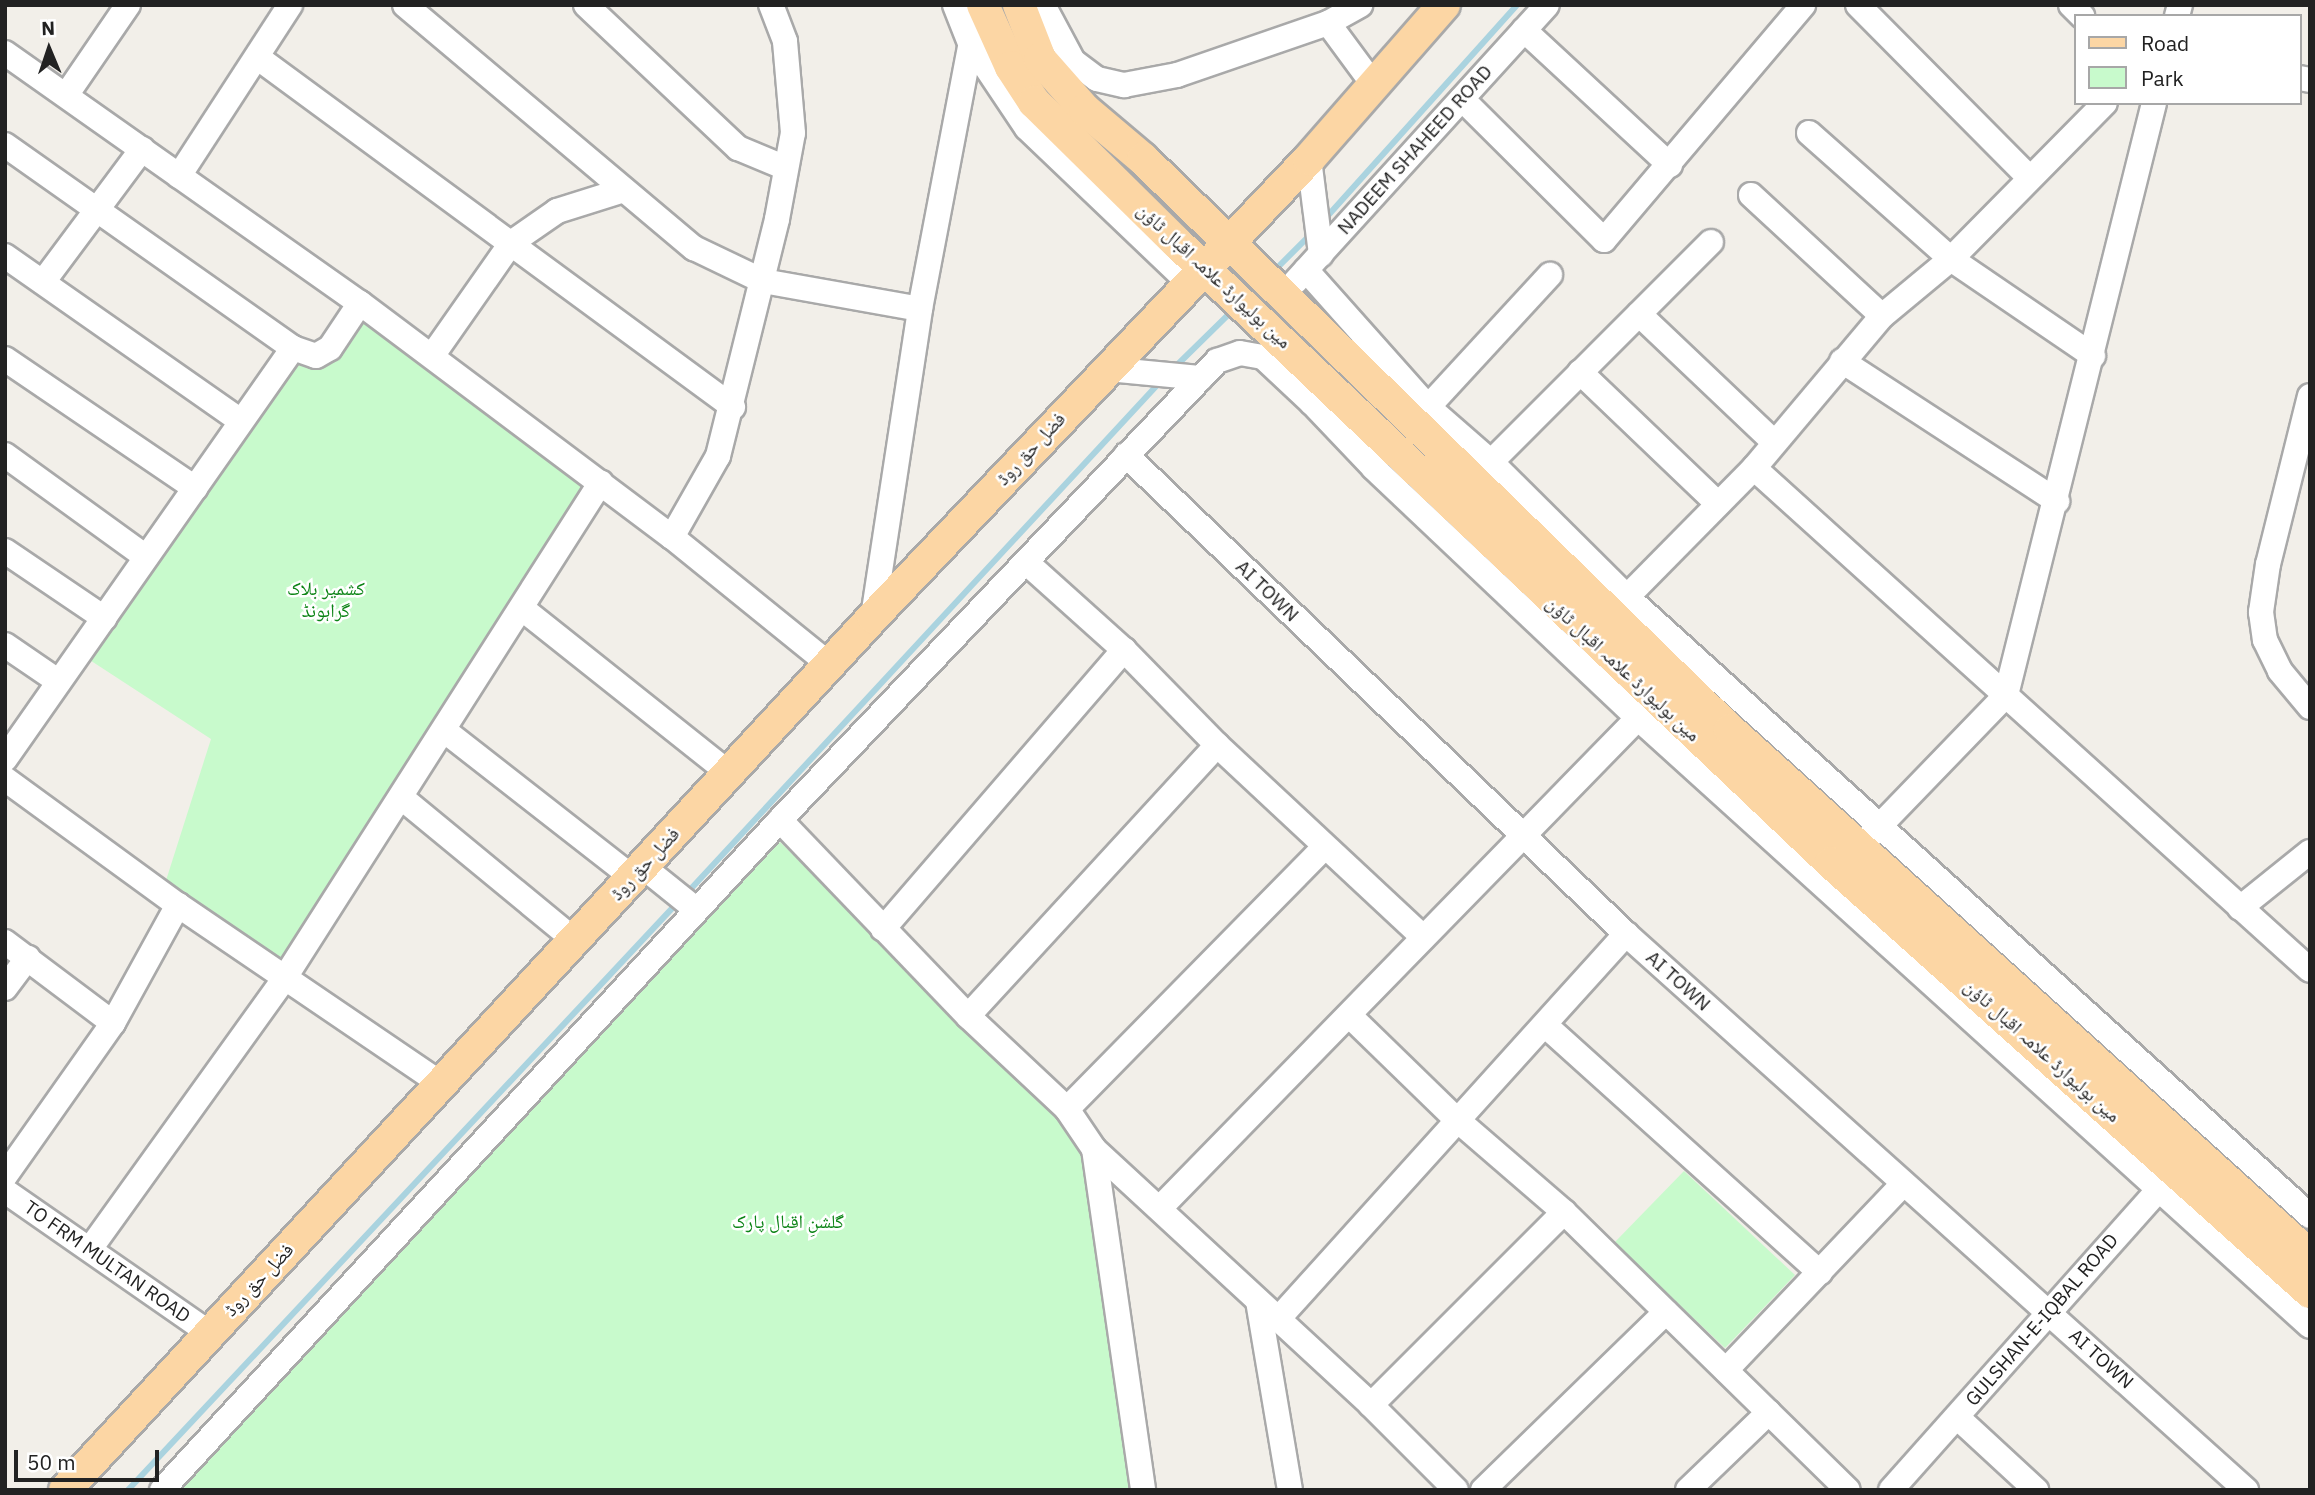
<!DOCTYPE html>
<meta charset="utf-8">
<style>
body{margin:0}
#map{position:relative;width:2315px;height:1495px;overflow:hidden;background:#f2efe9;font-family:"IBM Plex Sans","Noto Naskh Arabic",sans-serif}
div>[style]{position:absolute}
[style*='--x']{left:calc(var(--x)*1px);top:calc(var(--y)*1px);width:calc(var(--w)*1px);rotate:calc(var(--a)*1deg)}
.park>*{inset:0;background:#c8facc}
.stream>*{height:6px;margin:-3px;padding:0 3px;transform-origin:3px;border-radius:3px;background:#aad3df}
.roads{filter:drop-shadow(2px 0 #a9a9a9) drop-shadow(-2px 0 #a9a9a9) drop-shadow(0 2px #a9a9a9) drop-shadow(0 -2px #a9a9a9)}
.minor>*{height:24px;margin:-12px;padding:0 12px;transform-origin:12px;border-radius:12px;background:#fff}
.major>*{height:32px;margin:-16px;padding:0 16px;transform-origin:16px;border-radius:16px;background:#fcd6a4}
span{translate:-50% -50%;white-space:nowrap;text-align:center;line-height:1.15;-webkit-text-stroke:5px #fff;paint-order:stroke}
.street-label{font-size:19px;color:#222}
.park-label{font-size:19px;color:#0c8416}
.frame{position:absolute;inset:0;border:7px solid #222;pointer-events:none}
.legend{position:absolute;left:2074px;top:14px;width:228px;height:91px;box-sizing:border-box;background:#fff;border:2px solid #a7a7a7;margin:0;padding:9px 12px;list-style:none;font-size:21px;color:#222}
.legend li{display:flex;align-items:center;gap:14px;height:35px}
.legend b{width:35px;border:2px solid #a7a7a7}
.north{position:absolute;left:14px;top:14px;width:70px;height:70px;-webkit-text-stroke:5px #fff;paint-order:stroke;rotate:358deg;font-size:19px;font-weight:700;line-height:28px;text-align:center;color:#222}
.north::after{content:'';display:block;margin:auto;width:24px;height:32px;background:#222;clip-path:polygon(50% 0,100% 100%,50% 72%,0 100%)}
.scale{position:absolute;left:14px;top:1450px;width:145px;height:32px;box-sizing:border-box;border:4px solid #222;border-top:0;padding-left:9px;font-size:21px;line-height:24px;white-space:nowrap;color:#222;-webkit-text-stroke:5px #fff;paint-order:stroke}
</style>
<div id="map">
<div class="park">
<i style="clip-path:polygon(360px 303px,601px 482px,284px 979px,162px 893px,211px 739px,79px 653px,293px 348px,307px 355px)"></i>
<i style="clip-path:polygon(780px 842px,1094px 1149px,1145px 1490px,169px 1490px)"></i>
<i style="clip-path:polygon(1684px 1171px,1795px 1275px,1725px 1348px,1614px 1243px)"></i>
</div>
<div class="stream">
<i style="--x:1324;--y:220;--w:289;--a:-48.1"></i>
<i style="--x:1273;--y:272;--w:55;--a:-45"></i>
<i style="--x:1175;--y:367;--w:83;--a:-44.5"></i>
<i style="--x:687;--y:893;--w:696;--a:-47.21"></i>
<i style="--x:128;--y:1490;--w:807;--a:-46.91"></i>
</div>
<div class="roads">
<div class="minor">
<i style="--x:405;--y:5;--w:378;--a:40.1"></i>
<i style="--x:694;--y:248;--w:76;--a:25.6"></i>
<i style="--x:763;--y:281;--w:159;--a:10.1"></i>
<i style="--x:586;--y:5;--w:209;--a:43.3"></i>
<i style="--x:738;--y:148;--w:52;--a:22.6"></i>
<i style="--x:955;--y:5;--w:41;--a:68.5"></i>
<i style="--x:970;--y:43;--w:102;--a:56.2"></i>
<i style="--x:1027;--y:128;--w:226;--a:43.7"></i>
<i style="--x:1043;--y:5;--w:64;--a:61.8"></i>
<i style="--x:1073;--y:61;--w:30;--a:37"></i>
<i style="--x:1097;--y:79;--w:28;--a:13"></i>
<i style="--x:1124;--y:85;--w:54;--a:-10.7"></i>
<i style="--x:1177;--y:75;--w:160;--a:-19"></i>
<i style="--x:1328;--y:23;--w:37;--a:-29"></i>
<i style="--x:1858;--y:5;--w:243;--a:45.2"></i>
<i style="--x:2071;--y:5;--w:16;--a:45"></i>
<i style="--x:2177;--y:16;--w:11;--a:-75"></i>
<i style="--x:1328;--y:23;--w:76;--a:53.6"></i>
<i style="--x:1524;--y:30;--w:199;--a:42.8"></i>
<i style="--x:5;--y:53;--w:434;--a:35.2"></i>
<i style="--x:360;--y:303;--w:390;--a:36.9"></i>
<i style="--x:672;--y:537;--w:202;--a:39"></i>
<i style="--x:257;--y:57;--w:591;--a:36.33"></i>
<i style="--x:2299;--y:78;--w:11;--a:10"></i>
<i style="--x:67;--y:94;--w:108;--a:-55.6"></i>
<i style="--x:1462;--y:99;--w:200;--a:44.8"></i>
<i style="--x:1604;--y:240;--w:308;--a:-49.7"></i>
<i style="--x:1809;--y:133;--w:190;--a:41.6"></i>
<i style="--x:1951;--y:259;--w:172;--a:34.3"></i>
<i style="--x:5;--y:145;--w:352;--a:35.2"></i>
<i style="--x:1309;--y:159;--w:96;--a:82.8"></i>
<i style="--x:179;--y:176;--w:204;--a:-57"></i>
<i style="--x:1751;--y:195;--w:178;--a:42.7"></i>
<i style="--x:5;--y:256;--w:288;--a:35"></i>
<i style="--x:1306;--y:270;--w:183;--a:48.3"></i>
<i style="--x:1428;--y:407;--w:84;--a:41.1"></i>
<i style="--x:1491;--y:462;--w:190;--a:44.8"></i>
<i style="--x:1626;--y:596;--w:923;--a:42.19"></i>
<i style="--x:43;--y:282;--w:166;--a:-53.3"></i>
<i style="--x:1295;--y:282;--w:374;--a:-47.7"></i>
<i style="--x:1639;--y:314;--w:187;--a:43.5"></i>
<i style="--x:432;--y:356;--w:138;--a:-55"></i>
<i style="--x:511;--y:243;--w:56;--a:-34.8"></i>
<i style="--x:557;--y:211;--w:70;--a:-17.4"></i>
<i style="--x:5;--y:359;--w:230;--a:34.2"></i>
<i style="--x:1842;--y:361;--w:257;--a:33.1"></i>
<i style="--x:1107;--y:369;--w:94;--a:5.5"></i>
<i style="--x:1580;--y:372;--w:191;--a:43.7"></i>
<i style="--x:2310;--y:396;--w:173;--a:104"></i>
<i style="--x:2268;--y:564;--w:49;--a:98.3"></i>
<i style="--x:2261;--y:612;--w:28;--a:82"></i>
<i style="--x:2265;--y:640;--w:34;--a:64"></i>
<i style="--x:2280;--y:671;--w:47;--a:50.2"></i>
<i style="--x:1428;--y:407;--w:180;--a:-47.3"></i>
<i style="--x:5;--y:455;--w:174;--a:35.9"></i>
<i style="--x:1126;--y:455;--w:692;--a:43.77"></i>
<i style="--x:1626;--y:934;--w:833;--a:41.88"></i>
<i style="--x:1491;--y:462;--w:311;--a:-45"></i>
<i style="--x:1754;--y:468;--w:749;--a:42.08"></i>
<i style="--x:672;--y:537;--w:93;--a:-60.4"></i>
<i style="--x:718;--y:456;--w:244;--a:-76"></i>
<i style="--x:777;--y:219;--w:87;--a:-79.5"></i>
<i style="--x:793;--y:133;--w:92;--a:-95"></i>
<i style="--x:785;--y:41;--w:39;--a:-111"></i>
<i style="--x:5;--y:551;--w:120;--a:34.1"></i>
<i style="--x:1027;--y:563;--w:130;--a:41.9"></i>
<i style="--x:1124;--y:650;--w:133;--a:45.6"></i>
<i style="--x:1217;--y:745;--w:282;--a:43"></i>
<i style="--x:1617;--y:607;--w:195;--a:-45.4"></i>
<i style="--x:1754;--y:468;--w:199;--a:-49.9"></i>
<i style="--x:1882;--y:316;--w:89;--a:-39.6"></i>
<i style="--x:1951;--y:259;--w:219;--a:-45.4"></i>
<i style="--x:524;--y:610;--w:262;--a:38.5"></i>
<i style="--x:873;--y:617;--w:312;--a:-81.3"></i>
<i style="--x:920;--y:309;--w:309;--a:-79.2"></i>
<i style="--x:5;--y:645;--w:65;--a:34.4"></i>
<i style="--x:1638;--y:718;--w:906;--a:42.14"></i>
<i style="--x:445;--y:731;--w:237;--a:38"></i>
<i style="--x:5;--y:759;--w:502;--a:-54.98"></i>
<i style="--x:293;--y:348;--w:24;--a:19"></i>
<i style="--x:316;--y:356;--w:16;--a:-30"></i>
<i style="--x:330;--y:348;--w:54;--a:-56.3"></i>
<i style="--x:5;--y:779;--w:214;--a:36.1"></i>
<i style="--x:178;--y:905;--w:318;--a:34.2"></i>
<i style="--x:402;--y:798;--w:223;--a:39.5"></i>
<i style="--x:780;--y:820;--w:272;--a:46.2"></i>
<i style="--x:968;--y:1016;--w:136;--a:43.2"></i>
<i style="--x:1067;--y:1109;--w:48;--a:56"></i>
<i style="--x:1094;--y:1149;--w:377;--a:42.7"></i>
<i style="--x:1371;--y:1405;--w:120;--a:45"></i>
<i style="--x:1870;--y:836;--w:196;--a:-46"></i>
<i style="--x:2006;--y:695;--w:610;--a:-75.96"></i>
<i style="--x:642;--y:866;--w:70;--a:38.7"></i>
<i style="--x:2240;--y:908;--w:90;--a:-38.7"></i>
<i style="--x:883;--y:929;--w:369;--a:-49.2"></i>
<i style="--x:5;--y:942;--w:135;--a:36.9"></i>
<i style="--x:5;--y:988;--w:38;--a:-53"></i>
<i style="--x:968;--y:1016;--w:368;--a:-47.4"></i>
<i style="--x:1350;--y:1016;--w:146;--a:44.2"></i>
<i style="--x:1455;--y:1118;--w:144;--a:40.8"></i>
<i style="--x:1564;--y:1212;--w:397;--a:44.4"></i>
<i style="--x:1545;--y:1025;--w:370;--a:42"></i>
<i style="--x:1067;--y:1109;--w:368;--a:-45.5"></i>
<i style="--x:1094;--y:1149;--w:345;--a:81.8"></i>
<i style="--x:5;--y:1176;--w:187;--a:-54.8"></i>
<i style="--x:113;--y:1023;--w:135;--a:-61.2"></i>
<i style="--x:5;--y:1191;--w:249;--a:34.8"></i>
<i style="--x:1160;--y:1208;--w:685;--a:-45.71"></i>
<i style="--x:1638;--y:718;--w:364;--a:-136.6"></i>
<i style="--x:1374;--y:468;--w:90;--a:-133.6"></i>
<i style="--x:1312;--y:403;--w:14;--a:-45"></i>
<i style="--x:90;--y:1249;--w:332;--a:-54.3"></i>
<i style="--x:284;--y:979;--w:589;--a:-57.47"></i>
<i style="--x:1258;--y:1301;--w:192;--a:80.4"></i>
<i style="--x:1279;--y:1318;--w:518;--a:-47.9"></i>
<i style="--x:1726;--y:1370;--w:257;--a:-46.4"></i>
<i style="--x:1371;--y:1405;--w:273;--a:-45"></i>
<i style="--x:1957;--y:1417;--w:108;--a:42.7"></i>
<i style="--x:162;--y:1490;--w:911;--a:-47.31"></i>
<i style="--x:780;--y:820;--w:634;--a:-46.41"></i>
<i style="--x:1217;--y:361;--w:24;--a:-19"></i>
<i style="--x:1240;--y:353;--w:23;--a:10"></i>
<i style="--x:1263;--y:357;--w:67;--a:43.2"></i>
<i style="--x:1483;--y:1490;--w:255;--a:-44.2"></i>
<i style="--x:1688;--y:1490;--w:112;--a:-43.9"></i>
<i style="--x:1891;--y:1490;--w:416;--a:-48.3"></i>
</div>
<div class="major">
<i style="--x:983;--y:5;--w:68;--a:65.7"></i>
<i style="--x:1011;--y:67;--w:42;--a:56.7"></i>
<i style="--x:1034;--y:102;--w:199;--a:44.6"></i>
<i style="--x:1176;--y:242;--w:903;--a:43.47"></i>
<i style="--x:1831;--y:863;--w:643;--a:41.85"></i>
<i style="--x:1019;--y:5;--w:58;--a:68.7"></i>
<i style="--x:1040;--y:59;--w:68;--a:48.6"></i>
<i style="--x:1085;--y:110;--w:76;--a:40.2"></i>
<i style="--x:1143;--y:159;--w:819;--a:44.21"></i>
<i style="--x:1730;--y:730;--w:783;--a:42.2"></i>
<i style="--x:65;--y:1490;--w:1190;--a:-47.21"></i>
<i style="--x:873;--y:617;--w:632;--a:-46.41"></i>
<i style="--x:1309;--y:159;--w:205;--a:-48.8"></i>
</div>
</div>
<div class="street-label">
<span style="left:1415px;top:150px;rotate:-48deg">NADEEM SHAHEED ROAD</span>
<span style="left:1214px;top:276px;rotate:43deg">مین بولیوارڈ علامہ اقبال ٹاؤن</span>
<span style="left:1031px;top:449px;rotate:-47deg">فضل حق روڈ</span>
<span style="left:1267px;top:591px;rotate:44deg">AI TOWN</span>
<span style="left:1623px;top:669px;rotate:43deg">مین بولیوارڈ علامہ اقبال ٹاؤن</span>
<span style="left:645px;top:864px;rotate:-47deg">فضل حق روڈ</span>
<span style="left:1678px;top:981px;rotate:42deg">AI TOWN</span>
<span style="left:2042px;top:1051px;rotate:42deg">مین بولیوارڈ علامہ اقبال ٹاؤن</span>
<span style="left:107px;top:1262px;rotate:35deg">TO FRM MULTAN ROAD</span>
<span style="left:259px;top:1280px;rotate:-47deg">فضل حق روڈ</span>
<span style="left:2042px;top:1320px;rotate:-49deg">GULSHAN-E-IQBAL ROAD</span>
<span style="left:2101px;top:1359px;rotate:42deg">AI TOWN</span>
</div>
<div class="park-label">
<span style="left:326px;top:600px">کشمیر بلاک<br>ﮔﺮﺍﮨﻮﻧﮉ</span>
<span style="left:788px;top:1222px">گلشنِ اقبال پارک</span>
</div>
<div class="frame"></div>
<ul class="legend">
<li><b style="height:9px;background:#fcd6a4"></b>Road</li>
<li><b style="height:19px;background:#c8facc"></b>Park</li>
</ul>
<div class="north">N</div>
<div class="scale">50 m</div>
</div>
